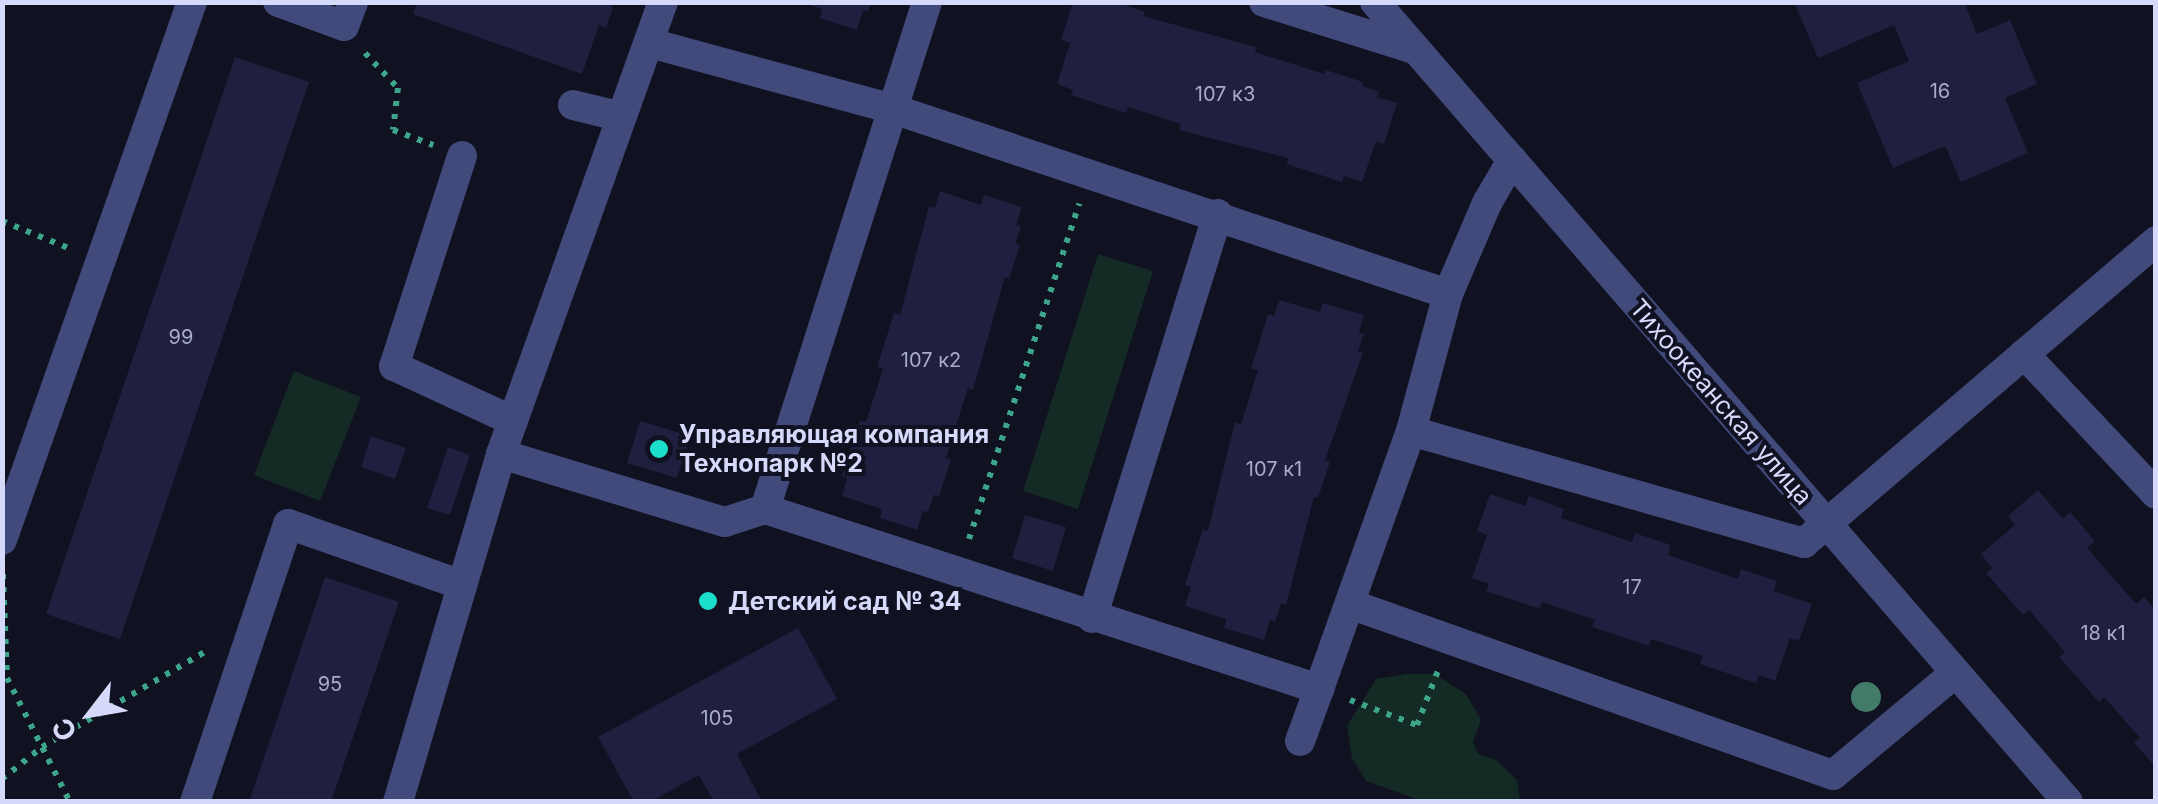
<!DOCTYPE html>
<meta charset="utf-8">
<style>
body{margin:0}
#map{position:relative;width:2158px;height:804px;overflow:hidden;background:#101121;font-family:Inter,sans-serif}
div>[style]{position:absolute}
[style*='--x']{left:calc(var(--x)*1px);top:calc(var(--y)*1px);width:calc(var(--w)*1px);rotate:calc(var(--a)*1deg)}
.green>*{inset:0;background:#142a25}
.building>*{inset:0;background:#1f1f3f}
.path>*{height:6px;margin-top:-3px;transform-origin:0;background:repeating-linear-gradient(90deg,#3da68a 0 5px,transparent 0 13px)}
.minor>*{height:30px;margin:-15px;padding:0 15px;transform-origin:15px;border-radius:15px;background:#414a7a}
.trees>*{width:30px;height:30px;margin:-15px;border-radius:50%;background:#427b68}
.dots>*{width:28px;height:28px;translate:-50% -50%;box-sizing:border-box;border:5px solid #101121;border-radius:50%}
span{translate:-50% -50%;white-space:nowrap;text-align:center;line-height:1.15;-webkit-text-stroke:8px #101121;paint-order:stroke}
.number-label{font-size:20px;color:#a8aacb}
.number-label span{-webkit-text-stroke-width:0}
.street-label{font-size:25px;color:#d5d9fa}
.poi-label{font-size:25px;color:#d5d9fa;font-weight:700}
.left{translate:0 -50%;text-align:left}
.frame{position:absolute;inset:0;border:5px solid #d5d9fa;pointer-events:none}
.north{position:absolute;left:40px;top:664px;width:100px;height:100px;-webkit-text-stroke:8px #101121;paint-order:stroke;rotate:239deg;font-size:28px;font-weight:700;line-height:40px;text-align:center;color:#d5d9fa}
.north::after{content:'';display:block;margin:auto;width:35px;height:45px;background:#d5d9fa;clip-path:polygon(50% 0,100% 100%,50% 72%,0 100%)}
</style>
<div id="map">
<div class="green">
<i style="clip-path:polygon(1098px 254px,1153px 271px,1078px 509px,1023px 491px)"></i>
<i style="clip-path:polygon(294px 371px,361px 397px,320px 501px,254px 475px)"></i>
<i style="clip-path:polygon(1407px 674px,1435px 674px,1466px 694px,1481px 720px,1473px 742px,1478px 754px,1496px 760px,1517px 780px,1520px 801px,1422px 801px,1366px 781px,1352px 758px,1347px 726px,1376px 679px)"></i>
</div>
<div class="building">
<i style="clip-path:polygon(417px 2px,607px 2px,613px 8px,606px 28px,599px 25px,582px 74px,413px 14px)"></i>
<i style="clip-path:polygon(871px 2px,868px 12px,863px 10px,857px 30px,820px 18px,822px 9px,805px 3px)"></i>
<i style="clip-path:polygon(1073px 2px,1117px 2px,1145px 12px,1143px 16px,1256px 47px,1255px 52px,1324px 74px,1326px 70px,1363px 82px,1362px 86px,1379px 92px,1377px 97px,1397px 103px,1384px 144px,1376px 141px,1362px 182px,1344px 176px,1342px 182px,1287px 164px,1288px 158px,1179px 130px,1181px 124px,1128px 107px,1126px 113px,1071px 95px,1073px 90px,1057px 84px,1070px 43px,1061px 40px)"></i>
<i style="clip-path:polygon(1794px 2px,1964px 2px,1977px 34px,2010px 20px,2037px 84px,2005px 98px,2028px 153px,1961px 182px,1945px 146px,1893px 168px,1857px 83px,1909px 61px,1894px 25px,1818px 58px)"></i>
<i style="clip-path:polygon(235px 57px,309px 82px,120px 639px,46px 614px)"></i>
<i style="clip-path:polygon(940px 191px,981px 205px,984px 195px,1022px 207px,1016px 225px,1021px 227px,1015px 244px,1020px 245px,1009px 279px,1005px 277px,973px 390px,968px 388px,946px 458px,951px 460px,939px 496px,934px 495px,928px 512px,923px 511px,917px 530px,880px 518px,882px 509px,842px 496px,847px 478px,842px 476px,860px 420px,866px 422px,883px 369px,877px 367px,894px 313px,900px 315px,929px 206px,935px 208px)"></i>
<i style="clip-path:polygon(1279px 300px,1320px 312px,1323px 303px,1364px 315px,1359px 333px,1364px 334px,1358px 351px,1363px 353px,1325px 460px,1330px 462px,1318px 498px,1314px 497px,1286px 605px,1281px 604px,1275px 622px,1270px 620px,1264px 640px,1224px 628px,1226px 619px,1185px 606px,1191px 587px,1185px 585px,1203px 529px,1208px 531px,1235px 422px,1241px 424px,1258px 370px,1251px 369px,1268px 314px,1274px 316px)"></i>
<i style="clip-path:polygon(640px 421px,690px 436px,677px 478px,627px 463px)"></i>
<i style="clip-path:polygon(371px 436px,406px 448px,395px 479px,361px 467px)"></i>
<i style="clip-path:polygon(448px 447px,470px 455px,450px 515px,427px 508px)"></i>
<i style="clip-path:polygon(2038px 490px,2063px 519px,2070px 512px,2095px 541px,2087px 548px,2136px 604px,2144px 597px,2156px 610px,2156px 767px,2134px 743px,2140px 738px,2104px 697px,2099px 702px,2059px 657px,2065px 652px,2029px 610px,2023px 615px,1986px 573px,1992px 568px,1981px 554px,2015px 525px,2008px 516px)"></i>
<i style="clip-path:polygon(1490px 494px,1525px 506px,1529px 496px,1564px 509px,1561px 518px,1632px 542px,1635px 533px,1671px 545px,1668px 555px,1738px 579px,1741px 569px,1777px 581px,1774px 591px,1812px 604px,1799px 641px,1790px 638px,1775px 681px,1759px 675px,1756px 683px,1700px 664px,1703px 656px,1651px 639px,1649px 646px,1592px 627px,1595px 620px,1542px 602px,1540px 609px,1486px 591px,1489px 584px,1472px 578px,1487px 535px,1477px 531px)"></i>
<i style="clip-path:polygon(1025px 515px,1066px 527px,1053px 571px,1012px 558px)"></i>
<i style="clip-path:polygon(325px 577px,399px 602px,331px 802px,249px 802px)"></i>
<i style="clip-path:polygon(798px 628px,837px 699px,737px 754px,762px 802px,714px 802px,699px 775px,650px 802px,634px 802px,598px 737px)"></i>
</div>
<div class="path">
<i style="--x:365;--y:53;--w:48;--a:46.7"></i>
<i style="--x:398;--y:88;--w:42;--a:96.8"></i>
<i style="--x:393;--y:130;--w:43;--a:20.6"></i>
<i style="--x:2;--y:221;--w:71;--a:22.2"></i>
<i style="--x:969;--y:539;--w:353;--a:-71.8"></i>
<i style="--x:3;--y:574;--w:104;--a:87.8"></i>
<i style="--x:7;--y:678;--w:139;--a:63.1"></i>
<i style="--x:1350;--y:700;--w:72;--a:20.5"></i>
<i style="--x:1417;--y:725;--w:61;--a:-68.9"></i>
<i style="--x:2;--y:779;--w:51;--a:-38.7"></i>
<i style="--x:42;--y:747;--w:192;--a:-30.3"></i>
</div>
<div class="minor">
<i style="--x:278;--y:2;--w:70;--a:20"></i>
<i style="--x:344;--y:26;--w:26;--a:-69"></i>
<i style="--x:927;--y:2;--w:532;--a:107.72"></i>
<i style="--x:765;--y:509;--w:583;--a:18"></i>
<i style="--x:1319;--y:689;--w:274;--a:-70.4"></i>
<i style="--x:1411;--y:431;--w:142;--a:-74.9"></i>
<i style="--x:1448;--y:294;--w:99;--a:-66.8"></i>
<i style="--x:1487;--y:203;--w:50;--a:-59.8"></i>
<i style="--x:1264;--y:2;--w:157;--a:17.4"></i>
<i style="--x:1375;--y:2;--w:1058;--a:49.1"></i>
<i style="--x:650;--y:43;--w:252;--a:15.2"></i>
<i style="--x:893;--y:109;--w:585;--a:18.43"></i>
<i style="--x:573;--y:105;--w:50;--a:13.8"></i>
<i style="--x:462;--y:156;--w:221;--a:107.9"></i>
<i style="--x:394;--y:366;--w:131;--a:24.8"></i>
<i style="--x:2024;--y:354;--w:192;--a:46.7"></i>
<i style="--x:1411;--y:431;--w:409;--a:15.9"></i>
<i style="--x:1804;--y:543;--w:464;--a:-40.6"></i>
<i style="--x:501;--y:454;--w:234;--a:16.9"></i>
<i style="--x:725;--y:522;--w:42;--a:-18"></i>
<i style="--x:2;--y:540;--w:571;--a:-70.55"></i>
<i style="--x:1350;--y:604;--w:512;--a:19.5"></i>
<i style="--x:1833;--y:775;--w:160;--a:-39.9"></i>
<i style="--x:1092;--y:618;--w:423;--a:-72.7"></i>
<i style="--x:1300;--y:741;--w:55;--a:-69.9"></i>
<i style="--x:195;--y:802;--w:293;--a:-71.5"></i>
<i style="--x:288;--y:524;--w:184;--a:19.3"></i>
<i style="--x:398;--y:802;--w:363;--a:-73.5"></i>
<i style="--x:501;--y:454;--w:480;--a:-70.3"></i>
</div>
<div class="trees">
<i style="left:1866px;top:697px"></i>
</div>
<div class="dots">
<i style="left:659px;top:449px;background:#1cdfcb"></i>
<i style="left:708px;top:601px;background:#1cdfcb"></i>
</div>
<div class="number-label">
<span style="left:1940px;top:91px">16</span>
<span style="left:1225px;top:94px">107 к3</span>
<span style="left:181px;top:337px">99</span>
<span style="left:931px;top:360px">107 к2</span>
<span style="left:1274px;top:469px">107 к1</span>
<span style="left:1632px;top:587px">17</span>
<span style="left:2103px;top:633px">18 к1</span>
<span style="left:330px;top:684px">95</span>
<span style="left:717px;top:718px">105</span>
</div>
<div class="street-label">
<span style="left:1721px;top:402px;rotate:49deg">Тихоокеанская улица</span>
</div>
<div class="poi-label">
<span class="left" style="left:679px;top:449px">Управляющая компания<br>Технопарк №2</span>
<span class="left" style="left:728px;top:601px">Детский сад № 34</span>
</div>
<div class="frame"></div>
<div class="north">С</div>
</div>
